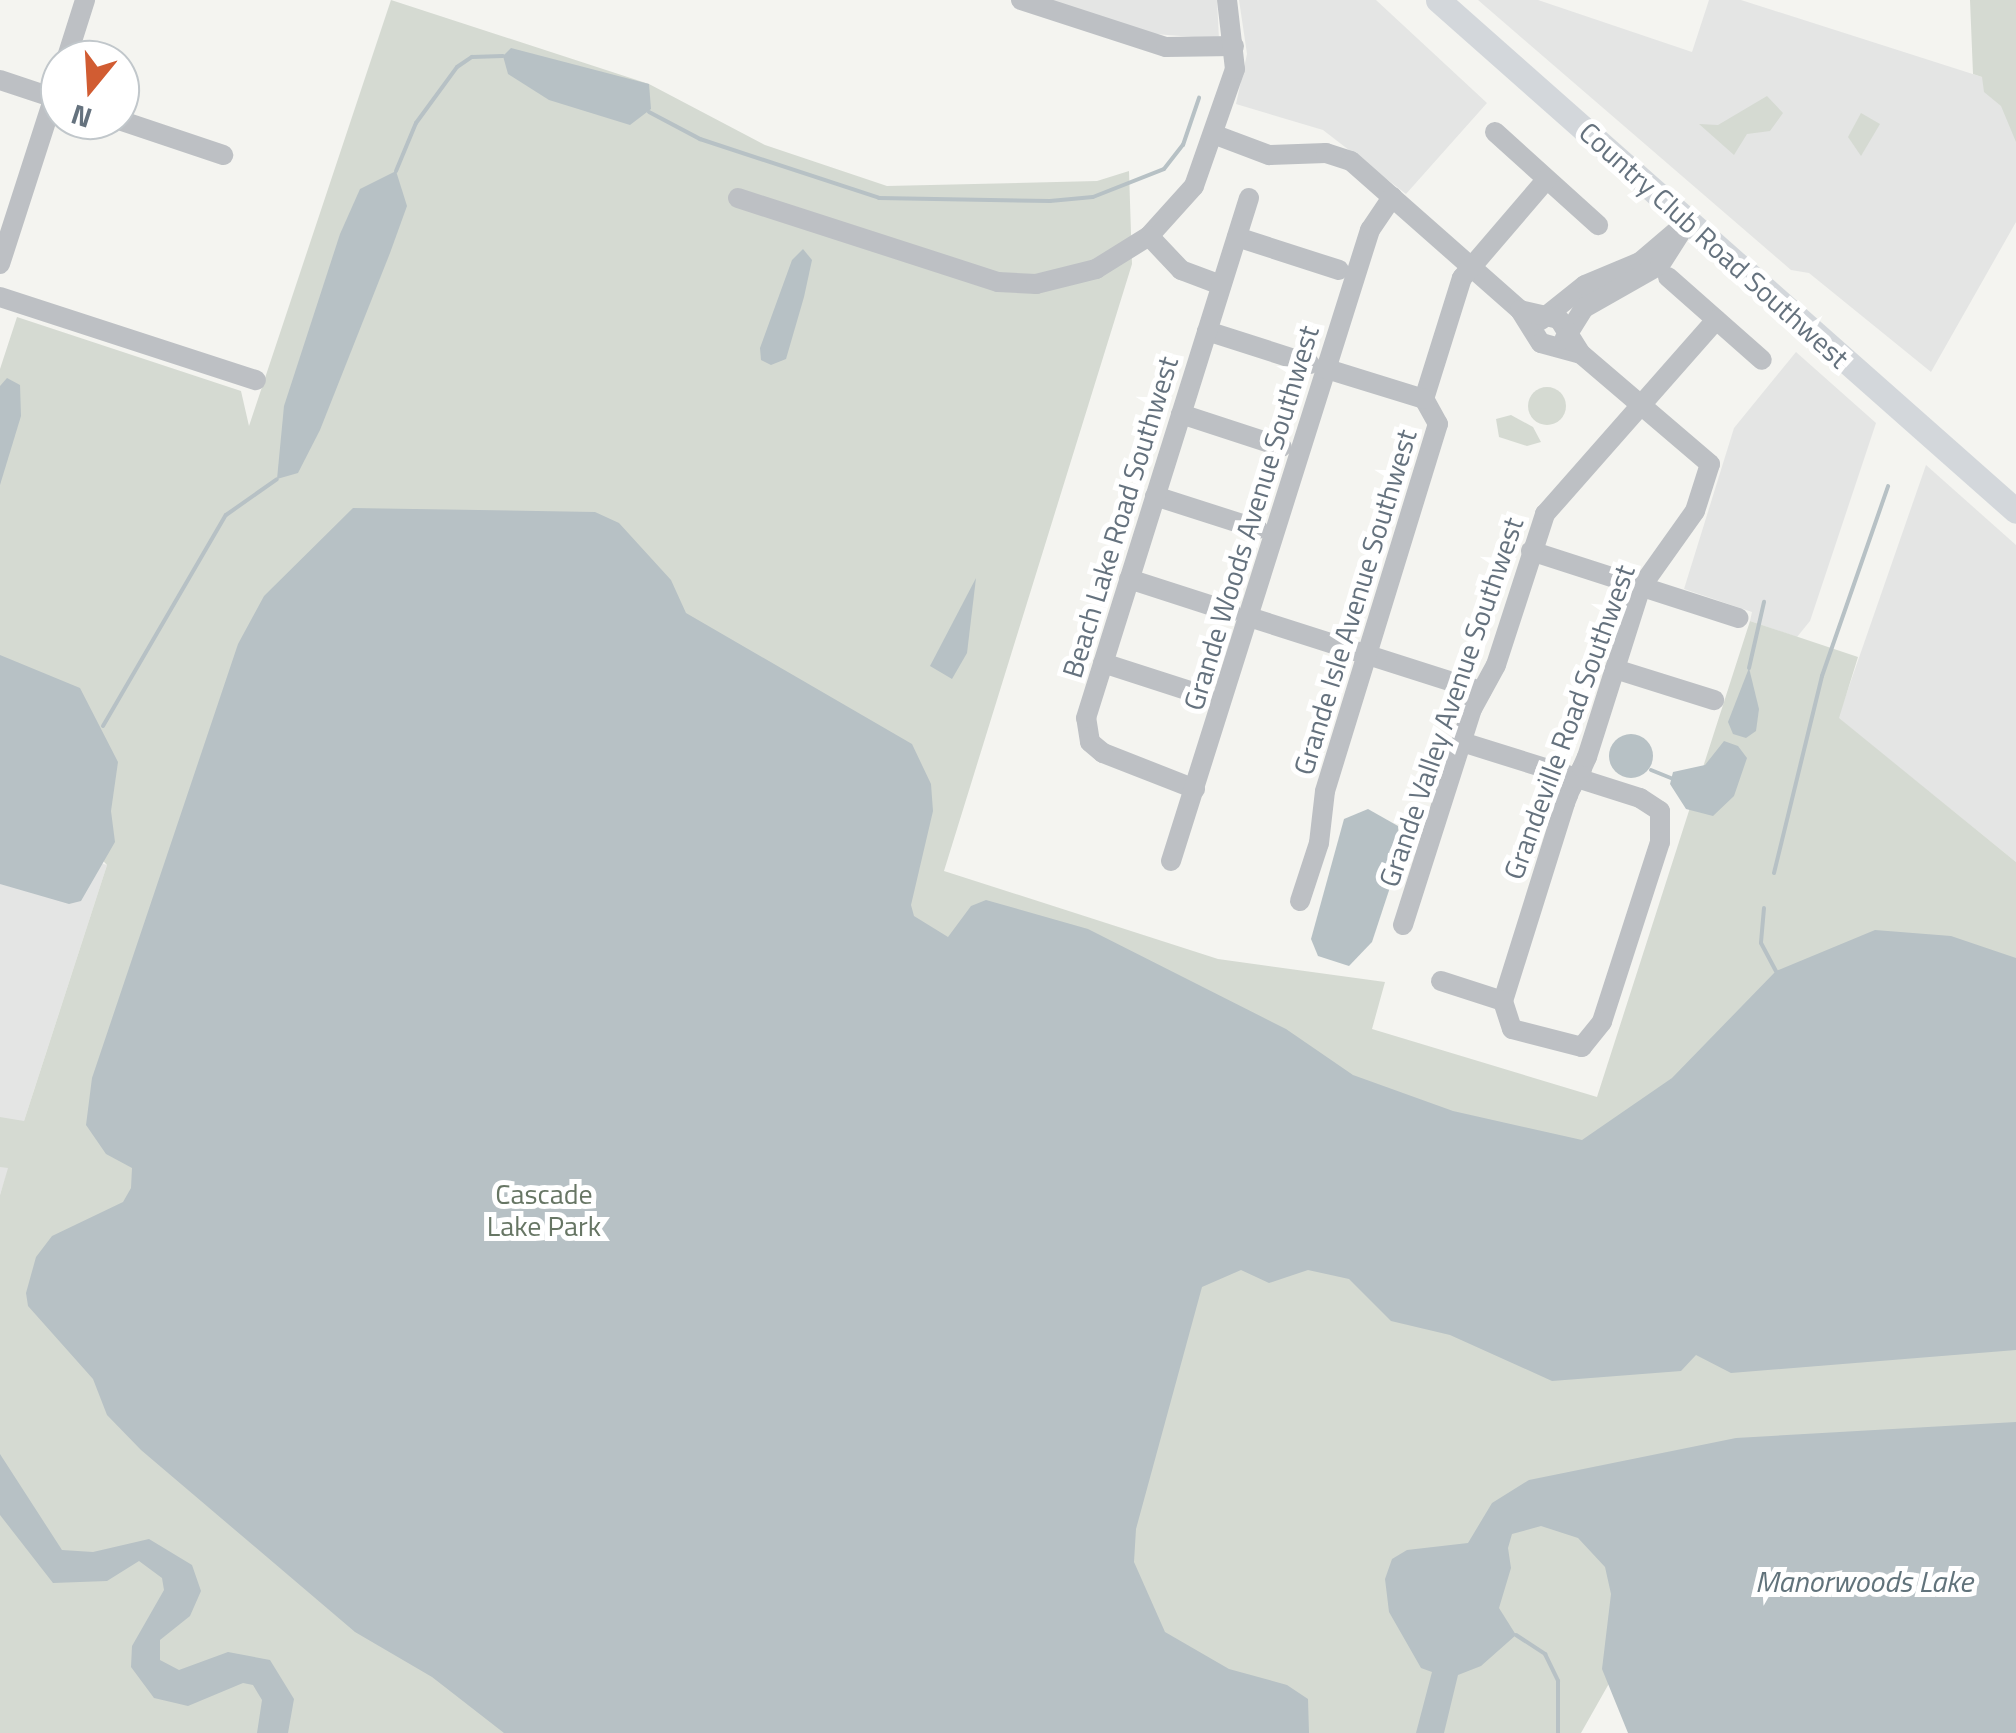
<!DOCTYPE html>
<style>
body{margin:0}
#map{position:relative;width:2016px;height:1733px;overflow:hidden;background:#f4f4f0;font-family:"Titillium Web",sans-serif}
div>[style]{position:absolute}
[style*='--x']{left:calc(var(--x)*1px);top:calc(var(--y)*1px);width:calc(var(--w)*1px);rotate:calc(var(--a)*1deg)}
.built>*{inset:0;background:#e4e5e4}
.green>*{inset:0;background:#d5dad2}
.round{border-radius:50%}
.water>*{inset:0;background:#b7c1c5}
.stream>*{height:4px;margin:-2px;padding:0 2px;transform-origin:2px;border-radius:2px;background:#b7c1c5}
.minor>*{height:20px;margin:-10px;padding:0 10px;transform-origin:10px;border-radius:10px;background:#bdc0c4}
.major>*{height:25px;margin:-12.5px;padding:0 12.5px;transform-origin:12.5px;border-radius:12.5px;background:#d3d7db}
span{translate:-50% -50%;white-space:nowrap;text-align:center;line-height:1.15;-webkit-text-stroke:10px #fff;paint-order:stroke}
.street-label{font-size:28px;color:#65727e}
.park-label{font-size:28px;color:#677664}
.water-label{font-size:30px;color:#61737b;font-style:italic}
.north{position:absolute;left:40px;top:40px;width:100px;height:100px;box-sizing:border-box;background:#fff;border:2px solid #c1c7cb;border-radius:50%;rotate:198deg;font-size:28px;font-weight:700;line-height:40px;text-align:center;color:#65727e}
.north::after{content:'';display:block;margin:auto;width:35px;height:45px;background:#d15c32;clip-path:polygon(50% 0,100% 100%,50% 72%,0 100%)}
</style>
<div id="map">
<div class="built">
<i style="clip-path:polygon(1043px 0,1217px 0,1219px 39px,1142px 33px)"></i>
<i style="clip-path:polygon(1239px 0,1376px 0,1487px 103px,1406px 194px,1323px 130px,1236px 104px,1247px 54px)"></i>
<i style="clip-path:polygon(1478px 0,1538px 0,1692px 52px,1709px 0,1741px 0,1982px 77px,2016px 112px,2016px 222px,1931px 372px,1809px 273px,1791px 270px)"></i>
<i style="clip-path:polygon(1796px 352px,1876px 423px,1810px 621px,1797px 637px,1750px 621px,1752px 612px,1684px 589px,1734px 428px)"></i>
<i style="clip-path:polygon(1926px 465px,2016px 545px,2016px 862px,1838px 718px)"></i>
<i style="clip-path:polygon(0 832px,107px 865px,0 1195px)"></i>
</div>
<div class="green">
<i style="clip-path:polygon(391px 0,649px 84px,765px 145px,887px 186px,1097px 181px,1129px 171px,1132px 264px,944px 871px,1218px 959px,1385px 982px,1372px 1029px,1597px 1097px,1750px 621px,1858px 657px,1839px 718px,2016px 862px,2016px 1551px,1736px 1459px,1581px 1733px,0 1733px,0 1195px,8px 1168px,0 1167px,0 1117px,24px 1121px,107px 865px,0 753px,0 369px,17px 317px,241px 391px,249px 426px)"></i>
<i style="clip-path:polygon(1970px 0,2016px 0,2016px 142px,2001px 106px,1984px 92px,1982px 77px,1973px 74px)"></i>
<i style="clip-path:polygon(1767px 96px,1783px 113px,1770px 131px,1747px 134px,1734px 155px,1699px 124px,1718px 125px)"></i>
<i style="clip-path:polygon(1861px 113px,1880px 124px,1861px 156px,1848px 137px)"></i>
<i class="round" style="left:1528px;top:387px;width:38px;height:38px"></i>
<i style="clip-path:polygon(1511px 415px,1533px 427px,1541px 442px,1527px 446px,1499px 437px,1496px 419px)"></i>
</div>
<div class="water">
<i style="clip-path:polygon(511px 48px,649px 84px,651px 109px,630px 125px,549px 100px,508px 74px,503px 56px)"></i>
<i style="clip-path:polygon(396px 171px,407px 206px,390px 253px,320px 430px,298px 473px,277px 479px,284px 406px,340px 234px,360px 189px)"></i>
<i style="clip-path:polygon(803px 249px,812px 260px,804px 297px,786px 359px,771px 365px,761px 360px,760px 348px,792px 260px)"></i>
<i style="clip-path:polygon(7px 378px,20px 385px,21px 416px,0 485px,0 386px)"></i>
<i style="clip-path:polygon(353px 508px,595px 512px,619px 523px,671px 580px,686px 613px,912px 744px,931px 784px,933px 811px,911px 905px,914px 916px,948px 937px,971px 906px,986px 900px,1088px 929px,1286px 1029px,1353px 1075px,1453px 1111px,1582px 1140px,1672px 1078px,1776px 971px,1875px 930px,1951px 936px,2016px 958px,2016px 1350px,1731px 1373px,1696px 1355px,1681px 1371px,1552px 1381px,1450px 1335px,1391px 1321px,1349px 1279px,1308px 1270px,1269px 1283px,1241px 1270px,1202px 1287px,1136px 1529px,1134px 1562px,1165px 1632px,1229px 1669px,1287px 1685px,1308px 1699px,1309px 1733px,504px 1733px,432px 1677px,355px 1632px,141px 1450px,107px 1415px,93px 1379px,28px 1306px,26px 1293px,36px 1257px,52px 1236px,123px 1202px,131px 1188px,132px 1168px,106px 1154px,86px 1125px,92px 1078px,238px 644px,264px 596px)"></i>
<i style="clip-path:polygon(976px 578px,967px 653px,952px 679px,930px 666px)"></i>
<i style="clip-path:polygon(0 655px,80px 688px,118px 762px,111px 811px,115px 842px,81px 901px,69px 904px,0 884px)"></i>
<i style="clip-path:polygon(1749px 668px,1759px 709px,1756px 731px,1746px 738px,1733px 734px,1728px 722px)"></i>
<i class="round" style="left:1609px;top:734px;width:44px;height:44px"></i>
<i style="clip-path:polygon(1724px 741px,1738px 746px,1747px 758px,1734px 796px,1713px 816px,1686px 809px,1670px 784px,1673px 772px,1705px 765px)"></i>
<i style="clip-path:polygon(1368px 809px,1398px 826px,1400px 857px,1372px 942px,1349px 966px,1318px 956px,1311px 939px,1344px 819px)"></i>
<i style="clip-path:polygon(2016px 1422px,2016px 1733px,1628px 1733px,1602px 1669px,1611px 1594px,1605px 1567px,1578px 1538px,1541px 1526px,1512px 1534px,1508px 1548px,1511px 1568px,1499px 1608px,1516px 1635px,1481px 1666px,1458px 1675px,1444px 1733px,1416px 1733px,1432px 1672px,1421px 1668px,1389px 1612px,1385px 1579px,1392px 1559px,1407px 1550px,1468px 1543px,1492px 1503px,1529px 1480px,1736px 1438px)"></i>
<i style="clip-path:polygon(0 1454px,62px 1550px,93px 1552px,149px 1539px,192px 1565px,201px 1591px,190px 1616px,160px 1640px,160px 1660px,179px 1670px,228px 1652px,270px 1660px,294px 1699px,288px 1733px,257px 1733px,262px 1700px,253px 1685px,243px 1683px,188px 1706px,154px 1698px,131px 1667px,132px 1646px,164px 1590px,162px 1578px,139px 1561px,107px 1581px,53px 1583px,0 1515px)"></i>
</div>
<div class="stream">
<i style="--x:649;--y:112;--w:58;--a:27.9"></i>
<i style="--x:700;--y:139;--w:188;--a:18.2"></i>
<i style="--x:879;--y:198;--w:171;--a:1"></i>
<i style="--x:1050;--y:201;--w:43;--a:-5.3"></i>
<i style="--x:1093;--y:197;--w:76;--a:-21.5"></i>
<i style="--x:1164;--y:169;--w:31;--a:-52"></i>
<i style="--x:1183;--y:145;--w:50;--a:-71.2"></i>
<i style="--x:396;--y:171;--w:52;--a:-67.4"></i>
<i style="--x:416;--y:123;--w:69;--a:-53.8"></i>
<i style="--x:457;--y:67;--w:18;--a:-34"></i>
<i style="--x:472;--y:57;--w:31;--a:-2"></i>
<i style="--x:1749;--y:668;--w:68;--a:-77.2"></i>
<i style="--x:103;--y:726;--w:244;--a:-59.8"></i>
<i style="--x:226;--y:515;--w:62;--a:-35.2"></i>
<i style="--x:1651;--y:770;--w:22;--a:22"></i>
<i style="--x:1774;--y:873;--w:203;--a:-76.3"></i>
<i style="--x:1822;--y:676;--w:201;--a:-70.8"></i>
<i style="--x:1764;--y:908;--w:35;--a:95"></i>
<i style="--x:1761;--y:943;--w:32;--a:62"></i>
<i style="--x:1516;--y:1635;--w:35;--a:33"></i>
<i style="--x:1545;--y:1654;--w:30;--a:64"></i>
<i style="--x:1558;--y:1681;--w:52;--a:90"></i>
</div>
<div class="minor">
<i style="--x:1021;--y:0;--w:152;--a:18"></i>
<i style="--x:1166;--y:47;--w:68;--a:-0.8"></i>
<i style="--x:66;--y:60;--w:63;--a:-72.4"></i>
<i style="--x:0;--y:80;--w:63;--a:18.4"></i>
<i style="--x:119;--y:120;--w:110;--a:18.6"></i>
<i style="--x:1495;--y:132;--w:139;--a:42.1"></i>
<i style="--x:1213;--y:134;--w:60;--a:20.6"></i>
<i style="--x:1269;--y:155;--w:57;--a:-2"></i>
<i style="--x:1326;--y:153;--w:26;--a:18"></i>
<i style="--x:1351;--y:161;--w:225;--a:41.4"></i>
<i style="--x:1520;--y:310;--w:39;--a:58"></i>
<i style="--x:1541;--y:343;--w:41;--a:15.4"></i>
<i style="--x:738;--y:198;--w:273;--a:17.9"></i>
<i style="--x:998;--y:282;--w:38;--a:3"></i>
<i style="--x:1036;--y:284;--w:62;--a:-14"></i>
<i style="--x:1096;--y:269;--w:62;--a:-31.9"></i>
<i style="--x:1149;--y:236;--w:67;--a:-48"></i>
<i style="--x:1194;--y:186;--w:124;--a:-70.7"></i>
<i style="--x:1235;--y:69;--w:69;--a:-96.6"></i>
<i style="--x:1149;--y:236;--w:47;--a:46.7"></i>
<i style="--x:1181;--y:270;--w:43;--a:20.6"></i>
<i style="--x:1237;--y:237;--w:107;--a:17.9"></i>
<i style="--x:0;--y:264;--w:195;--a:-72.1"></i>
<i style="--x:1668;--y:277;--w:125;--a:41.4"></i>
<i style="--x:0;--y:297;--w:269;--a:18"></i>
<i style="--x:1541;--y:320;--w:56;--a:-38.5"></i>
<i style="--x:1585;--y:285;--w:60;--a:-22.7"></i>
<i style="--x:1640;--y:262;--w:62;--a:-40.4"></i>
<i style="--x:1207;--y:331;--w:108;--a:17.8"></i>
<i style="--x:1564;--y:340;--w:38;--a:-58"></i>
<i style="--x:1584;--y:308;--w:87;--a:-29.5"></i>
<i style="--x:1660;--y:265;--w:49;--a:-57.6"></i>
<i style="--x:1424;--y:399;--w:127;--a:-72.6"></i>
<i style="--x:1462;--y:278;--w:130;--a:-49.4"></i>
<i style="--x:1181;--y:414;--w:106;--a:18.1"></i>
<i style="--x:1155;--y:496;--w:108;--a:17.8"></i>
<i style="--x:1531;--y:551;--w:218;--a:17.9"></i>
<i style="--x:1129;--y:579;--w:107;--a:17.9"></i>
<i style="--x:1249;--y:617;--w:244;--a:17.7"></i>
<i style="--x:1103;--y:663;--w:107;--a:17.9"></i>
<i style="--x:1615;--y:669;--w:104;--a:17.4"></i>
<i style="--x:1462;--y:742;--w:121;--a:17.4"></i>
<i style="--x:1577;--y:778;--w:66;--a:17.6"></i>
<i style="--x:1640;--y:798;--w:24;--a:33"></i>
<i style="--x:1660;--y:811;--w:31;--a:90"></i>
<i style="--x:1660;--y:842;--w:189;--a:107.9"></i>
<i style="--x:1602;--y:1022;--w:32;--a:129"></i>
<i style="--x:1582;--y:1047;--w:72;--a:-165.6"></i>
<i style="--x:1512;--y:1029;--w:29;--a:-108"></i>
<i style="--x:1503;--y:1001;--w:207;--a:-72.6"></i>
<i style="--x:1565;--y:803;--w:9;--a:-69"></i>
<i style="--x:1568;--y:795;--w:8;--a:-67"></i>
<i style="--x:1571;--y:788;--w:12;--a:-59"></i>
<i style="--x:1577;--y:778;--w:11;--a:-63"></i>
<i style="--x:1582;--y:768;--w:12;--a:-66"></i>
<i style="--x:1587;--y:757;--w:178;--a:-72.4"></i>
<i style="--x:1641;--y:587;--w:93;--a:-54.6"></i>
<i style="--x:1695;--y:511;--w:49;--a:-72.3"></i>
<i style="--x:1710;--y:464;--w:170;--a:-139.5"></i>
<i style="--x:1581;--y:354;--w:41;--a:-122.2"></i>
<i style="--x:1559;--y:319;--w:40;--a:-167"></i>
<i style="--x:1195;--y:789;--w:99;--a:-158.6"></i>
<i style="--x:1103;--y:753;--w:17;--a:-140"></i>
<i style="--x:1090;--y:742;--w:24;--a:-99"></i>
<i style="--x:1086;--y:718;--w:545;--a:-72.6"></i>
<i style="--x:1171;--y:861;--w:662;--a:-72.5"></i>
<i style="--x:1370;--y:230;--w:40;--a:-56"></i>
<i style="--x:1300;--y:901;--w:61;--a:-71.9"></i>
<i style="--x:1319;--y:843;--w:52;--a:-83.4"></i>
<i style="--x:1325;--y:791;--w:384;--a:-72.9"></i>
<i style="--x:1438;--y:424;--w:29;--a:-119"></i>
<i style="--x:1424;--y:399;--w:102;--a:-162.8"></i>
<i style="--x:1403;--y:925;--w:227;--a:-72.3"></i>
<i style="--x:1472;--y:709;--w:50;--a:-61.4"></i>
<i style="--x:1496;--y:665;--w:159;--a:-72"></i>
<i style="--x:1545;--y:514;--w:259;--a:-48.6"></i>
<i style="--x:1441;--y:981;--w:65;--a:17.9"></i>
</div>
<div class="major">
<i style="--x:1438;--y:0;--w:771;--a:41.48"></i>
</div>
<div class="street-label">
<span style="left:1714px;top:245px;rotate:42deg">Country Club Road Southwest</span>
<span style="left:1120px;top:517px;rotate:-73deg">Beach Lake Road Southwest</span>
<span style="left:1251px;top:518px;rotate:-73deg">Grande Woods Avenue Southwest</span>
<span style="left:1355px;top:602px;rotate:-73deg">Grande Isle Avenue Southwest</span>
<span style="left:1451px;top:702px;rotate:-71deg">Grande Valley Avenue Southwest</span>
<span style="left:1569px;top:722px;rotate:-70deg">Grandeville Road Southwest</span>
</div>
<div class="park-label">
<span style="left:544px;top:1210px">Cascade<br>Lake Park</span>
</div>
<div class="water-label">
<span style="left:1864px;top:1581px">Manorwoods Lake</span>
</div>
<div class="north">N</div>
</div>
